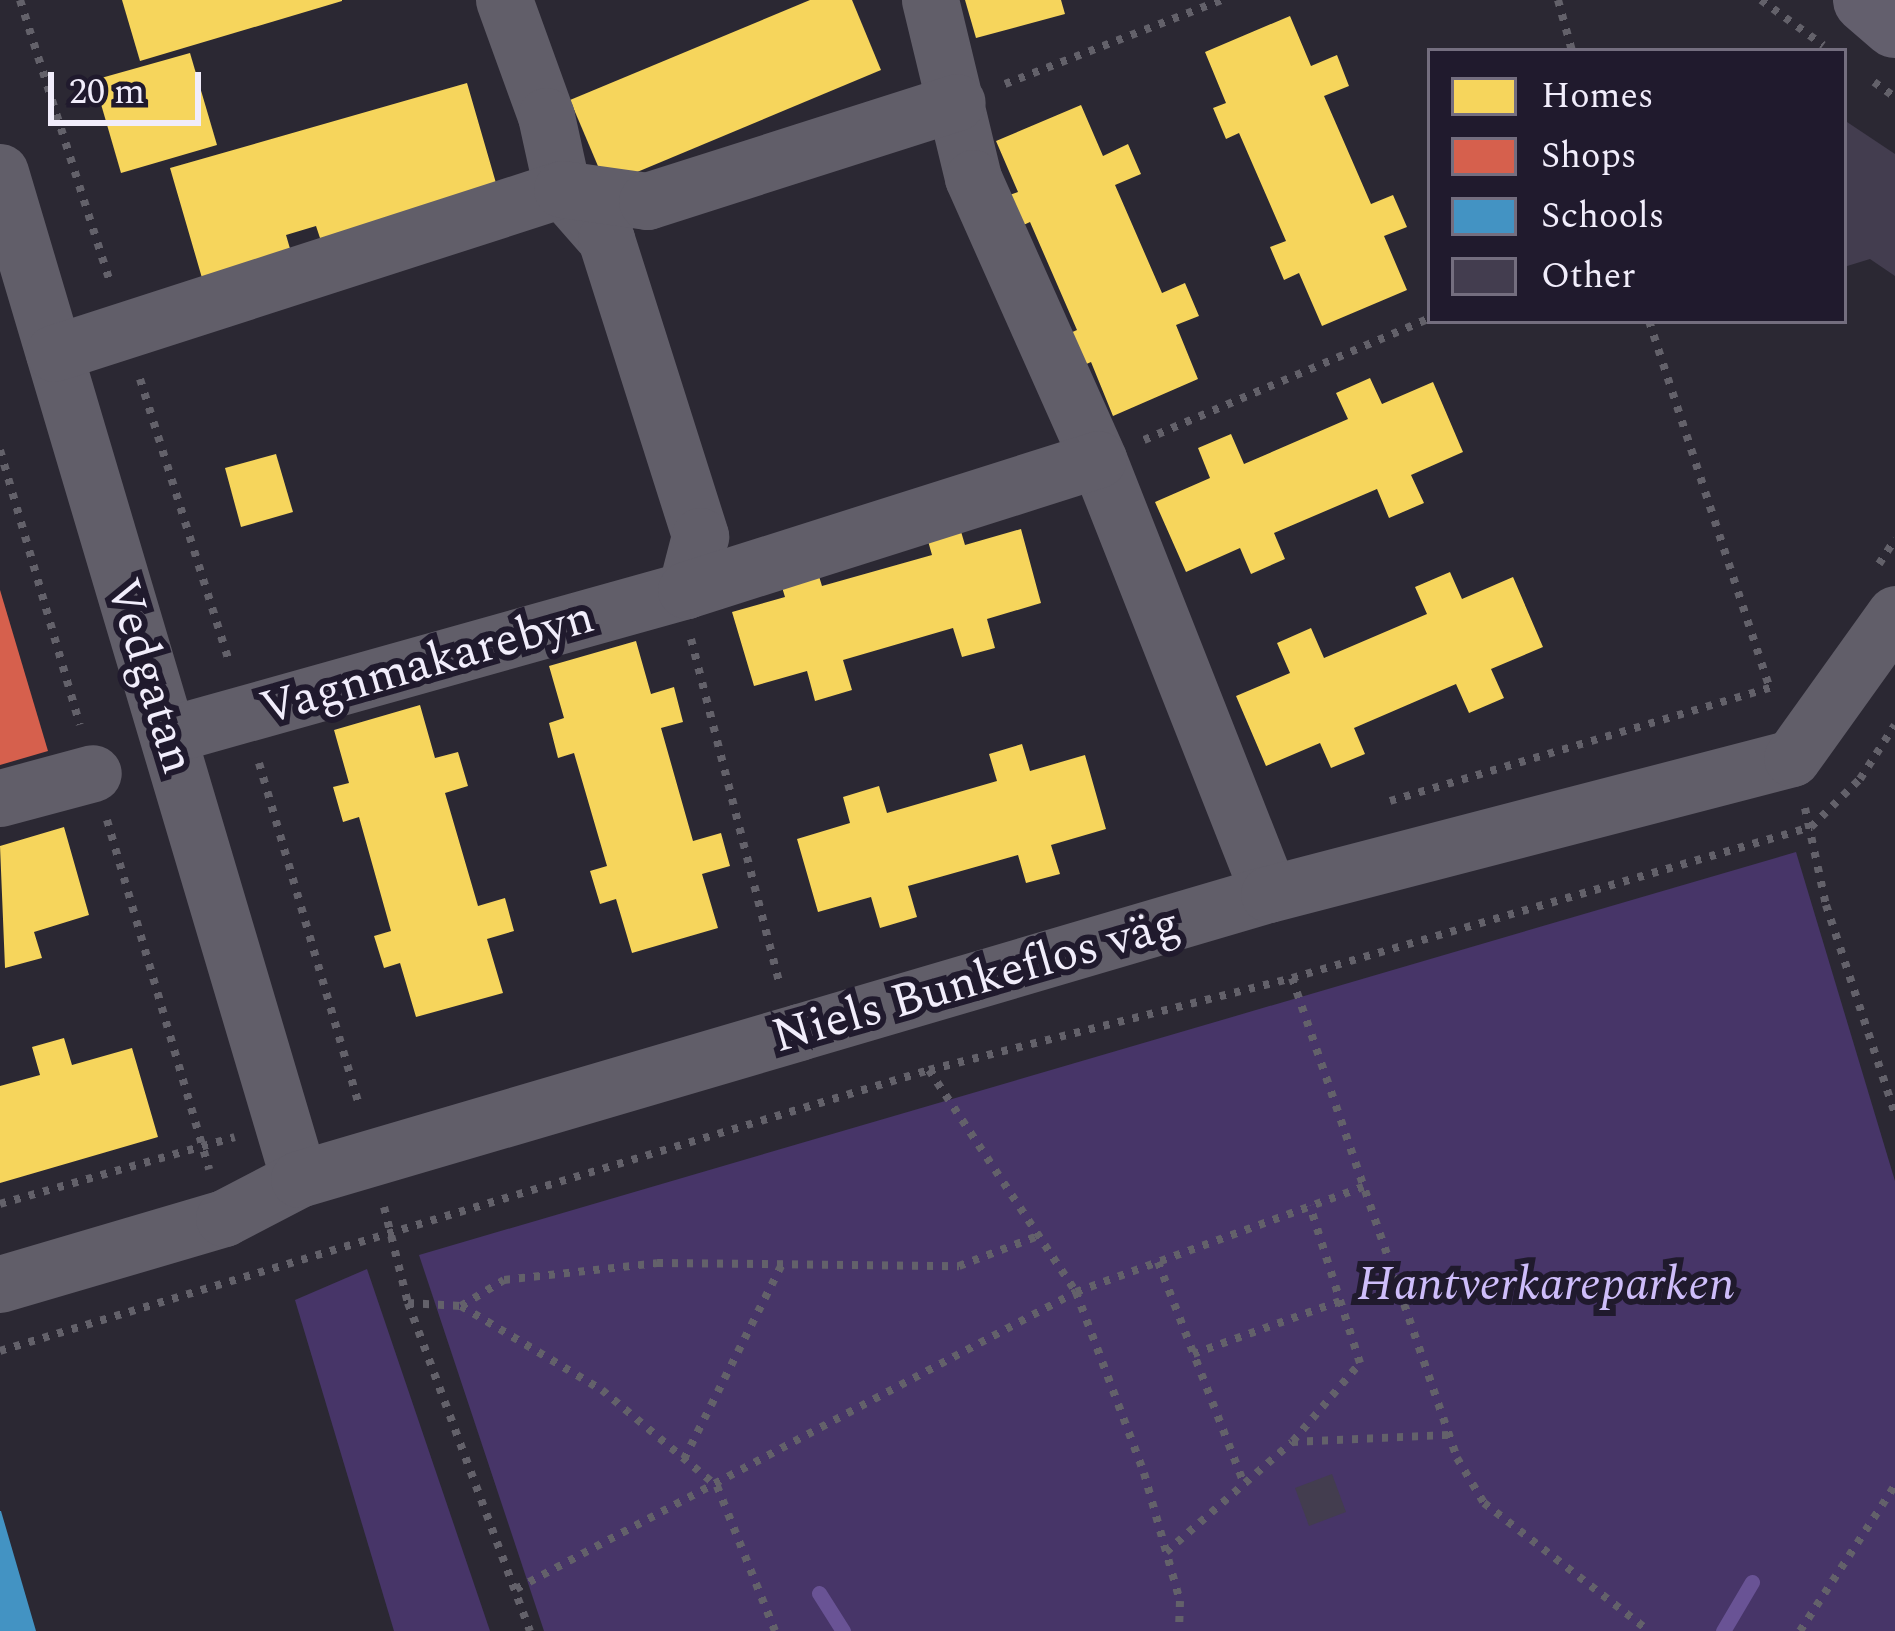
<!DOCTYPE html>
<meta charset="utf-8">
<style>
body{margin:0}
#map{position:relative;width:1895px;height:1631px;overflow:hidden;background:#2b2833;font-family:Spectral,serif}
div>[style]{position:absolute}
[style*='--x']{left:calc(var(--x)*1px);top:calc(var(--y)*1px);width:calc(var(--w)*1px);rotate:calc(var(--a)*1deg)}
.green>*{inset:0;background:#473568}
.homes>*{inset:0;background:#f6d55c}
.shops>*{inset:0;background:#d6604d}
.schools>*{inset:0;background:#4393c3}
.stream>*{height:15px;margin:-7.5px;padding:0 7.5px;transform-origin:7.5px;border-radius:7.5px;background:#695395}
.building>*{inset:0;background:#433d4f}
.path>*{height:8px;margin-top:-4px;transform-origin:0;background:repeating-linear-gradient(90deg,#63616a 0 6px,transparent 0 15px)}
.street>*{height:57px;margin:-28.5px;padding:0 28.5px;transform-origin:28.5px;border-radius:28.5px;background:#615e69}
.secondary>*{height:66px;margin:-33px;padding:0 33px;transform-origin:33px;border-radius:33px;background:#635f6d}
span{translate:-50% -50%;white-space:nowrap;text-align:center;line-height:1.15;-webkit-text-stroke:12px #201a2d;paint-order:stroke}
.street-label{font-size:48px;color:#f1edfb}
.park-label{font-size:48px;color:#cebdfa;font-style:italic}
.legend{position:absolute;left:1427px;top:48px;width:420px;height:276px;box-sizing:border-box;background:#201a2d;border:3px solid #746e7f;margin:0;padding:15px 21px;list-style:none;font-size:36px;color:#f1edfb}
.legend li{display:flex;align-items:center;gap:24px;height:60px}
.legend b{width:60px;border:3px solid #746e7f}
.scale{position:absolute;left:48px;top:72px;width:153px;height:54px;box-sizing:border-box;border:6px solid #f1edfb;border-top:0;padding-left:15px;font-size:36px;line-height:42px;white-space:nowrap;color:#f1edfb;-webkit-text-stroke:9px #201a2d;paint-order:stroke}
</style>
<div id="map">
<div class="green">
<i style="clip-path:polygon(1796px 852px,1895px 1181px,1895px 1631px,544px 1631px,419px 1255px)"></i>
<i style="clip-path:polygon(367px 1269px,490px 1631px,394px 1631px,295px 1300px)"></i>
</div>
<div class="homes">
<i style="clip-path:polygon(122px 0,342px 0,342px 1px,140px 61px)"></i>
<i style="clip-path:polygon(810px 0,852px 0,881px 70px,606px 185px,570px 100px)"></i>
<i style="clip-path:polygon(965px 0,1061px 0,1065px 14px,976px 38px)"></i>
<i style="clip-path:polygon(1290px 16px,1311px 66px,1337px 55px,1349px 86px,1324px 96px,1371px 204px,1393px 195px,1407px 227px,1384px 236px,1407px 290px,1322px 326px,1299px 273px,1284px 280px,1270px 247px,1286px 241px,1239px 133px,1226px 139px,1213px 108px,1226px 103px,1205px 52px)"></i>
<i style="clip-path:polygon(190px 53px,217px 145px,121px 173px,94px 80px)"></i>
<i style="clip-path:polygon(467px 83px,498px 190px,321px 241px,316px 226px,286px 235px,291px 252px,202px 278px,170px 168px)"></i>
<i style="clip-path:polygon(1081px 105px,1103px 156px,1128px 144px,1141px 174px,1115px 185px,1162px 293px,1185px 283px,1199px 316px,1176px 325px,1198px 379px,1113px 416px,1091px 362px,1075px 369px,1061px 337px,1077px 330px,1030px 222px,1017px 228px,1004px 197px,1018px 192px,996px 141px)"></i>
<i style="clip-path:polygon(1370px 378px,1382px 404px,1433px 382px,1463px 452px,1411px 475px,1424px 503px,1389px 518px,1377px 489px,1274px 533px,1285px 559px,1251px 574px,1240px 548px,1186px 572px,1155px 502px,1210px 478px,1198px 448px,1231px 434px,1244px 464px,1348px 419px,1336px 393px)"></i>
<i style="clip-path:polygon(276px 454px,293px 512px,241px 527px,225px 468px)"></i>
<i style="clip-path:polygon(957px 518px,965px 545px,1021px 529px,1041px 603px,987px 619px,995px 648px,962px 657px,953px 628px,843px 660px,852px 690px,815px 701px,807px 671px,754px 686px,732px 612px,785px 597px,777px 571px,814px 560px,822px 586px,932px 555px,924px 527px)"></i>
<i style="clip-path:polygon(1450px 572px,1462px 599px,1513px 577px,1543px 647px,1491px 669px,1504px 698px,1469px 713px,1456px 684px,1354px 728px,1365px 754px,1331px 768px,1320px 743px,1266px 766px,1236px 696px,1290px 673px,1277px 643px,1311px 628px,1324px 658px,1427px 614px,1415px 587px)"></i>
<i style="clip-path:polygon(636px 641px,651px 694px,674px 687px,683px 722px,661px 728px,693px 841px,721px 833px,730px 866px,702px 874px,718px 928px,632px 953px,616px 899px,600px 904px,590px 871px,607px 866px,574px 753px,558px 758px,549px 723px,564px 718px,549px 666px)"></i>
<i style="clip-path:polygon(420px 705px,435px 758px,458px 752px,468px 786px,445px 793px,478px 906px,505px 898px,514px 931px,487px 939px,503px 993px,416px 1017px,400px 963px,384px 968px,374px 936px,391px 931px,359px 817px,343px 822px,333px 787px,349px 783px,334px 730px)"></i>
<i style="clip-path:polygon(1022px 744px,1030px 771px,1085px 755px,1106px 829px,1051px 845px,1060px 874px,1026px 883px,1018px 855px,908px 886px,917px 917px,880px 928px,871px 897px,818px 912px,797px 839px,850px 823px,843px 797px,879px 786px,887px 813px,997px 781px,989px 754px)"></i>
<i style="clip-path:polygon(64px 827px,89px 915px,34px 932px,42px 958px,5px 968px,0 846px)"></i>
<i style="clip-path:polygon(64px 1038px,72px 1065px,132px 1048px,158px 1137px,0 1183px,0 1086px,40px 1075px,32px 1047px)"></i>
</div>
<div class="shops">
<i style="clip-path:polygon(0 590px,48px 751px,0 765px)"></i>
</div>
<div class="schools">
<i style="clip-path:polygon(0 1511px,1px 1511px,36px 1631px,0 1631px)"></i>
</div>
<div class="stream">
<i style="--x:819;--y:1593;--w:45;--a:57.7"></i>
<i style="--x:1723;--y:1631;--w:57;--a:-59.4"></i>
</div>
<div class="building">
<i style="clip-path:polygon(1844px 120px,1895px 154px,1895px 276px,1870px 259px,1844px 267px)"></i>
<i style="clip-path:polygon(1332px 1474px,1346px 1512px,1309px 1526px,1295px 1488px)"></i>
</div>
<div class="path">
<i style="--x:20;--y:0;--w:293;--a:72.3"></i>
<i style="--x:1558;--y:0;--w:53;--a:74.6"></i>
<i style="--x:1761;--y:0;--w:77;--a:36"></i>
<i style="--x:1874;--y:82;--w:26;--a:36"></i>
<i style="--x:1005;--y:84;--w:233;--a:-21.2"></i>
<i style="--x:1649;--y:321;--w:388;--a:71.8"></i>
<i style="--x:140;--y:379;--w:297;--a:72.5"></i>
<i style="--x:1144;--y:440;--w:311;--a:-23.1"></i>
<i style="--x:0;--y:450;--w:286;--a:73.8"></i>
<i style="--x:1879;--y:564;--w:30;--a:-57"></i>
<i style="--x:691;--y:639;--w:357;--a:75.6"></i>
<i style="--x:259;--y:763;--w:357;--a:73.7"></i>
<i style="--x:1390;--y:801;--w:399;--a:-16.6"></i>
<i style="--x:1805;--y:808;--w:99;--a:77.8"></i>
<i style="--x:1826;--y:905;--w:220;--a:71.7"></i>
<i style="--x:107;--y:820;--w:364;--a:73.7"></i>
<i style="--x:1292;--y:978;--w:508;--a:71.03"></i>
<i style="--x:1457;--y:1458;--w:52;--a:59"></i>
<i style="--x:1484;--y:1503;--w:209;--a:37.8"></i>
<i style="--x:929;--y:1070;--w:266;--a:56.5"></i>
<i style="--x:1076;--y:1292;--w:193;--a:69.4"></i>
<i style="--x:1144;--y:1473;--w:133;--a:74.3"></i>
<i style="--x:1180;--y:1601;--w:30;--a:92"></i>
<i style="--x:0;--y:1204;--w:244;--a:-15.9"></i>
<i style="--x:384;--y:1207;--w:99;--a:76"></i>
<i style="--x:408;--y:1303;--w:350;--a:69.6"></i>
<i style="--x:1158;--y:1262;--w:238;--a:68.8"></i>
<i style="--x:408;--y:1303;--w:53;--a:3.2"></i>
<i style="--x:461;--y:1306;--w:164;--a:30.8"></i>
<i style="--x:602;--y:1390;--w:150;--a:39.9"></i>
<i style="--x:717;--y:1486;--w:156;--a:68.2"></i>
<i style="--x:461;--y:1306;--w:50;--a:-31.2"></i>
<i style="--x:504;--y:1280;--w:154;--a:-6.3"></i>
<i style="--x:657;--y:1263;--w:302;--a:0.6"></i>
<i style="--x:959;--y:1266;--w:85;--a:-20.8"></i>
<i style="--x:0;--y:1351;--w:971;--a:-16.83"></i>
<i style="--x:929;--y:1070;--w:374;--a:-14.2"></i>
<i style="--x:1292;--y:978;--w:541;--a:-16.22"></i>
<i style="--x:1811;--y:827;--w:69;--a:-44.4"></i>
<i style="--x:1860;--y:779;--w:64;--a:-57.1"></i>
<i style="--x:1193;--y:1354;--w:156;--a:-19.8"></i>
<i style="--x:1293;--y:1441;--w:103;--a:-49.3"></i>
<i style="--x:1360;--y:1363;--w:165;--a:-107.7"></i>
<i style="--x:684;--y:1459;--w:218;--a:-63.3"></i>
<i style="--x:1166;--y:1552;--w:167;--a:-41.1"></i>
<i style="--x:1292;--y:1442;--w:157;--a:-2.6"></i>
<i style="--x:516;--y:1589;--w:634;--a:-27.94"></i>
<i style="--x:1076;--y:1292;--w:306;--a:-20.1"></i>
<i style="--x:1800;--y:1631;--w:174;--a:-56.9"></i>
</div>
<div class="street">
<i style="--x:504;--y:0;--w:123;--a:70.1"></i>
<i style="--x:546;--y:116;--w:75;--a:77.6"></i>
<i style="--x:562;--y:189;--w:67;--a:48.7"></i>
<i style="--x:606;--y:239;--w:312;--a:72.4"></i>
<i style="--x:700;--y:536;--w:56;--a:104.5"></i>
<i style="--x:930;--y:0;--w:183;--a:76.4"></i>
<i style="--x:973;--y:178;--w:308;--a:66"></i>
<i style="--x:1098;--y:459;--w:467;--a:68.5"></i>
<i style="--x:0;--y:172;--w:1050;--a:73.46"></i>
<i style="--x:54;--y:353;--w:534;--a:-17.89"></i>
<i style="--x:562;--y:189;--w:86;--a:8"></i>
<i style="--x:647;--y:201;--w:325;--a:-17.7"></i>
<i style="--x:168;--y:735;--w:538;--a:-15.64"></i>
<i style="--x:686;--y:590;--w:432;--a:-17.6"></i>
<i style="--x:0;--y:798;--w:96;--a:-15"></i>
<i style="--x:0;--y:1284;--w:234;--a:-16.4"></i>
<i style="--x:224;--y:1218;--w:85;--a:-27.5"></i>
<i style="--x:299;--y:1179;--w:521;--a:-16.38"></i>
<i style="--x:799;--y:1032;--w:490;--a:-16.4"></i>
<i style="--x:1269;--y:894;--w:540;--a:-14.58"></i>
<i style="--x:1792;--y:758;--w:177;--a:-54.4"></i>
</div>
<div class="secondary">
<i style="--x:1866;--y:0;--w:38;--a:41"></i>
</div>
<div class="street-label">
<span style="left:427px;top:663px;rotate:-16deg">Vagnmakarebyn</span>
<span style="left:150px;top:676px;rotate:73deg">Vedgatan</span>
<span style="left:976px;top:980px;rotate:-16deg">Niels Bunkeflos väg</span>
</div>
<div class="park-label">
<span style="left:1546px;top:1285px">Hantverkareparken</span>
</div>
<ul class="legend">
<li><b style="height:33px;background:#f6d55c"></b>Homes</li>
<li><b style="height:33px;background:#d6604d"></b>Shops</li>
<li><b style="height:33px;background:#4393c3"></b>Schools</li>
<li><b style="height:33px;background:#433d4f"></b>Other</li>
</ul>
<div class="scale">20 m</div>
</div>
